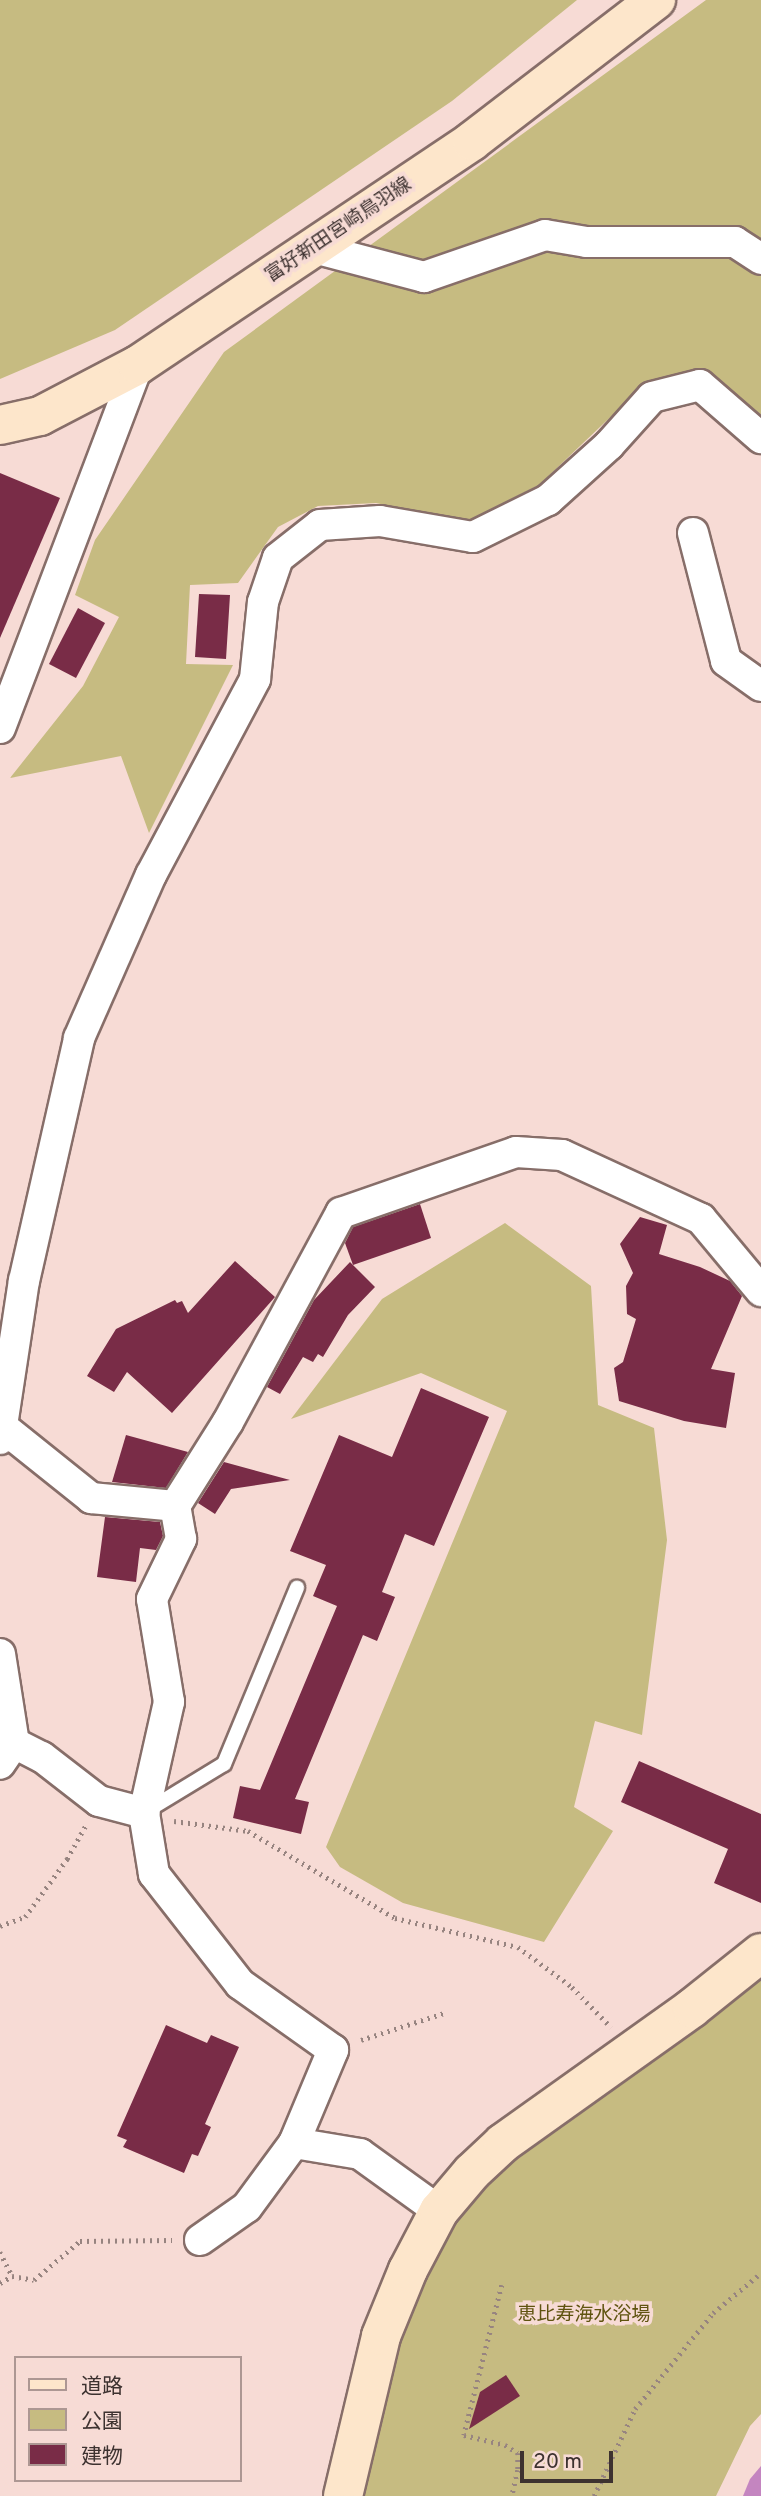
<!DOCTYPE html>
<meta charset="utf-8">
<style>
body{margin:0}
#map{position:relative;width:761px;height:2496px;overflow:hidden;background:#f7dbd5;font-family:Overpass,"Noto Sans JP",sans-serif}
div>[style]{position:absolute}
[style*='--x']{left:calc(var(--x)*1px);top:calc(var(--y)*1px);width:calc(var(--w)*1px);rotate:calc(var(--a)*1deg)}
.green>*{inset:0;background:#c6bb81}
.water>*{inset:0;background:#c485c0}
.building>*{inset:0;background:#792c47}
.path>*{height:4.5px;margin-top:-2.25px;transform-origin:0;background:repeating-linear-gradient(90deg,#978480 0 2px,transparent 0 7px)}
.roads{filter:drop-shadow(2px 0 #876e69) drop-shadow(-2px 0 #876e69) drop-shadow(0 2px #876e69) drop-shadow(0 -2px #876e69)}
.lane>*{height:14px;margin:-7px;padding:0 7px;transform-origin:7px;border-radius:7px;background:#fff}
.street>*{height:30px;margin:-15px;padding:0 15px;transform-origin:15px;border-radius:15px;background:#fff}
.secondary>*{height:38px;margin:-19px;padding:0 19px;transform-origin:19px;border-radius:19px;background:#fde6cb}
span{translate:-50% -50%;white-space:nowrap;text-align:center;line-height:1.15;-webkit-text-stroke:7px #f7dbd5;paint-order:stroke}
.street-label{font-size:19px;color:#3d3230}
.park-label{font-size:19px;color:#5f530f}
.legend{position:absolute;left:14px;top:2356px;width:228px;height:126px;box-sizing:border-box;background:#f7dbd5;border:2px solid #ad9793;margin:0;padding:9px 12px;list-style:none;font-size:21px;color:#3d3230}
.legend li{display:flex;align-items:center;gap:14px;height:35px}
.legend b{width:35px;border:2px solid #ad9793}
.scale{position:absolute;left:520px;top:2451px;width:93px;height:32px;box-sizing:border-box;border:4px solid #3d3230;border-top:0;padding-left:9px;font-size:21px;line-height:24px;white-space:nowrap;color:#3d3230;-webkit-text-stroke:5px #f7dbd5;paint-order:stroke}
</style>
<div id="map">
<div class="green">
<i style="clip-path:polygon(0 0,577px 0,452px 101px,115px 330px,0 379px)"></i>
<i style="clip-path:polygon(706px 0,761px 0,761px 415px,702px 369px,641px 388px,539px 485px,466px 522px,376px 503px,318px 506px,278px 527px,238px 583px,190px 585px,186px 664px,233px 665px,149px 833px,121px 756px,10px 778px,83px 686px,119px 617px,75px 595px,95px 540px,224px 352px)"></i>
<i style="clip-path:polygon(505px 1223px,591px 1286px,598px 1405px,654px 1428px,667px 1540px,642px 1735px,595px 1721px,574px 1807px,613px 1831px,544px 1942px,403px 1903px,340px 1867px,326px 1847px,507px 1411px,421px 1373px,291px 1419px,382px 1299px)"></i>
<i style="clip-path:polygon(761px 1953px,761px 2414px,750px 2426px,716px 2496px,343px 2496px,439px 2210px)"></i>
</div>
<div class="water">
<i style="clip-path:polygon(761px 2466px,761px 2496px,743px 2496px,750px 2479px)"></i>
</div>
<div class="building">
<i style="clip-path:polygon(0 473px,60px 498px,0 638px)"></i>
<i style="clip-path:polygon(199px 594px,230px 595px,226px 659px,195px 657px)"></i>
<i style="clip-path:polygon(78px 608px,105px 623px,76px 678px,49px 664px)"></i>
<i style="clip-path:polygon(420px 1204px,431px 1238px,353px 1265px,345px 1243px,353px 1227px)"></i>
<i style="clip-path:polygon(640px 1217px,667px 1225px,659px 1254px,700px 1267px,730px 1281px,742px 1296px,711px 1369px,735px 1373px,726px 1428px,684px 1421px,619px 1401px,614px 1368px,623px 1362px,636px 1319px,627px 1314px,626px 1286px,633px 1273px,620px 1244px)"></i>
<i style="clip-path:polygon(235px 1261px,275px 1297px,172px 1413px,127px 1372px,114px 1392px,87px 1376px,116px 1329px,175px 1300px,177px 1303px,182px 1301px,188px 1313px)"></i>
<i style="clip-path:polygon(350px 1262px,375px 1287px,348px 1315px,323px 1357px,318px 1354px,313px 1362px,303px 1357px,280px 1394px,267px 1387px,314px 1300px)"></i>
<i style="clip-path:polygon(421px 1388px,489px 1417px,434px 1546px,405px 1534px,382px 1592px,395px 1597px,377px 1641px,363px 1635px,295px 1799px,309px 1802px,301px 1834px,233px 1818px,240px 1786px,260px 1790px,337px 1606px,313px 1596px,326px 1565px,290px 1551px,339px 1435px,392px 1457px)"></i>
<i style="clip-path:polygon(126px 1435px,188px 1452px,166px 1488px,112px 1482px)"></i>
<i style="clip-path:polygon(224px 1462px,290px 1480px,231px 1489px,215px 1514px,198px 1503px)"></i>
<i style="clip-path:polygon(105px 1517px,160px 1522px,163px 1536px,156px 1550px,140px 1548px,136px 1582px,97px 1577px)"></i>
<i style="clip-path:polygon(639px 1761px,761px 1814px,761px 1903px,714px 1883px,728px 1849px,621px 1802px)"></i>
<i style="clip-path:polygon(166px 2025px,207px 2043px,211px 2035px,239px 2047px,205px 2124px,211px 2127px,198px 2156px,192px 2154px,184px 2173px,123px 2147px,127px 2140px,117px 2136px)"></i>
<i style="clip-path:polygon(506px 2375px,520px 2396px,469px 2429px,480px 2392px)"></i>
</div>
<div class="path">
<i style="--x:174;--y:1821;--w:75;--a:7.7"></i>
<i style="--x:248;--y:1831;--w:171;--a:30.6"></i>
<i style="--x:395;--y:1918;--w:126;--a:13.3"></i>
<i style="--x:518;--y:1947;--w:67;--a:36.5"></i>
<i style="--x:572;--y:1987;--w:56;--a:45.7"></i>
<i style="--x:0;--y:1926;--w:27;--a:-20"></i>
<i style="--x:25;--y:1917;--w:72;--a:-54.1"></i>
<i style="--x:67;--y:1859;--w:38;--a:-61"></i>
<i style="--x:361;--y:2040;--w:87;--a:-18"></i>
<i style="--x:0;--y:2252;--w:27;--a:63"></i>
<i style="--x:0;--y:2283;--w:14;--a:-30"></i>
<i style="--x:12;--y:2276;--w:22;--a:10"></i>
<i style="--x:34;--y:2280;--w:60;--a:-40.3"></i>
<i style="--x:80;--y:2241;--w:92;--a:-0.6"></i>
<i style="--x:502;--y:2285;--w:155;--a:104.2"></i>
<i style="--x:464;--y:2435;--w:42;--a:13.7"></i>
<i style="--x:505;--y:2445;--w:15;--a:32"></i>
<i style="--x:518;--y:2453;--w:17;--a:90"></i>
<i style="--x:518;--y:2470;--w:27;--a:103"></i>
<i style="--x:594;--y:2496;--w:96;--a:-64.8"></i>
<i style="--x:635;--y:2409;--w:124;--a:-50.9"></i>
<i style="--x:713;--y:2313;--w:62;--a:-39.8"></i>
</div>
<div class="roads">
<div class="lane">
<i style="--x:145;--y:1812;--w:92;--a:-31.3"></i>
<i style="--x:224;--y:1764;--w:191;--a:-67.5"></i>
</div>
<div class="street">
<i style="--x:314;--y:248;--w:114;--a:14.8"></i>
<i style="--x:424;--y:277;--w:128;--a:-19.1"></i>
<i style="--x:545;--y:235;--w:42;--a:9.7"></i>
<i style="--x:586;--y:242;--w:149;--a:0"></i>
<i style="--x:735;--y:242;--w:31;--a:33"></i>
<i style="--x:693;--y:533;--w:132;--a:75.5"></i>
<i style="--x:726;--y:661;--w:43;--a:35.5"></i>
<i style="--x:0;--y:728;--w:388;--a:-69.2"></i>
<i style="--x:0;--y:1425;--w:117;--a:38.7"></i>
<i style="--x:91;--y:1498;--w:84;--a:5.4"></i>
<i style="--x:0;--y:1439;--w:160;--a:-81.4"></i>
<i style="--x:24;--y:1281;--w:249;--a:-77.2"></i>
<i style="--x:79;--y:1038;--w:178;--a:-66.2"></i>
<i style="--x:151;--y:875;--w:222;--a:-62"></i>
<i style="--x:255;--y:679;--w:77;--a:-84.1"></i>
<i style="--x:263;--y:602;--w:46;--a:-71.2"></i>
<i style="--x:278;--y:558;--w:53;--a:-38.2"></i>
<i style="--x:320;--y:525;--w:60;--a:-3.8"></i>
<i style="--x:380;--y:521;--w:94;--a:9.8"></i>
<i style="--x:473;--y:537;--w:84;--a:-26.3"></i>
<i style="--x:548;--y:500;--w:82;--a:-42"></i>
<i style="--x:609;--y:445;--w:64;--a:-48.1"></i>
<i style="--x:652;--y:397;--w:49;--a:-14"></i>
<i style="--x:700;--y:385;--w:81;--a:41"></i>
<i style="--x:0;--y:1654;--w:90;--a:81.1"></i>
<i style="--x:14;--y:1743;--w:25;--a:124"></i>
<i style="--x:14;--y:1743;--w:31;--a:27"></i>
<i style="--x:42;--y:1757;--w:72;--a:37.7"></i>
<i style="--x:99;--y:1801;--w:47;--a:14.9"></i>
<i style="--x:294;--y:2143;--w:67;--a:9.5"></i>
<i style="--x:360;--y:2154;--w:97;--a:35.8"></i>
<i style="--x:200;--y:2240;--w:57;--a:-35.1"></i>
<i style="--x:247;--y:2207;--w:79;--a:-53.7"></i>
<i style="--x:294;--y:2143;--w:101;--a:-67.2"></i>
<i style="--x:333;--y:2050;--w:114;--a:-144.6"></i>
<i style="--x:240;--y:1984;--w:140;--a:-128"></i>
<i style="--x:154;--y:1874;--w:62;--a:-99.3"></i>
<i style="--x:144;--y:1813;--w:114;--a:-77.3"></i>
<i style="--x:169;--y:1702;--w:104;--a:-99.4"></i>
<i style="--x:152;--y:1599;--w:67;--a:-64.2"></i>
<i style="--x:181;--y:1539;--w:34;--a:-100"></i>
<i style="--x:175;--y:1506;--w:99;--a:-57.8"></i>
<i style="--x:228;--y:1422;--w:238;--a:-61.6"></i>
<i style="--x:341;--y:1213;--w:185;--a:-19.2"></i>
<i style="--x:516;--y:1152;--w:46;--a:3.7"></i>
<i style="--x:562;--y:1155;--w:153;--a:24.7"></i>
<i style="--x:701;--y:1219;--w:94;--a:50.2"></i>
</div>
<div class="secondary">
<i style="--x:0;--y:425;--w:41;--a:-12.7"></i>
<i style="--x:40;--y:416;--w:110;--a:-27.5"></i>
<i style="--x:138;--y:365;--w:402;--a:-33.8"></i>
<i style="--x:472;--y:141;--w:232;--a:-37.5"></i>
<i style="--x:343;--y:2496;--w:164;--a:-76.6"></i>
<i style="--x:381;--y:2336;--w:71;--a:-67.8"></i>
<i style="--x:408;--y:2270;--w:67;--a:-62.3"></i>
<i style="--x:439;--y:2211;--w:51;--a:-49.8"></i>
<i style="--x:472;--y:2172;--w:42;--a:-43.1"></i>
<i style="--x:503;--y:2143;--w:232;--a:-35.5"></i>
<i style="--x:692;--y:2008;--w:88;--a:-38.6"></i>
</div>
</div>
<div class="street-label">
<span style="left:339px;top:231px;rotate:-34deg">富好新田宮崎鳥羽線</span>
</div>
<div class="park-label">
<span style="left:584px;top:2316px">恵比寿海水浴場</span>
</div>
<ul class="legend">
<li><b style="height:9px;background:#fde6cb"></b>道路</li>
<li><b style="height:19px;background:#c6bb81"></b>公園</li>
<li><b style="height:19px;background:#792c47"></b>建物</li>
</ul>
<div class="scale">20 m</div>
</div>
